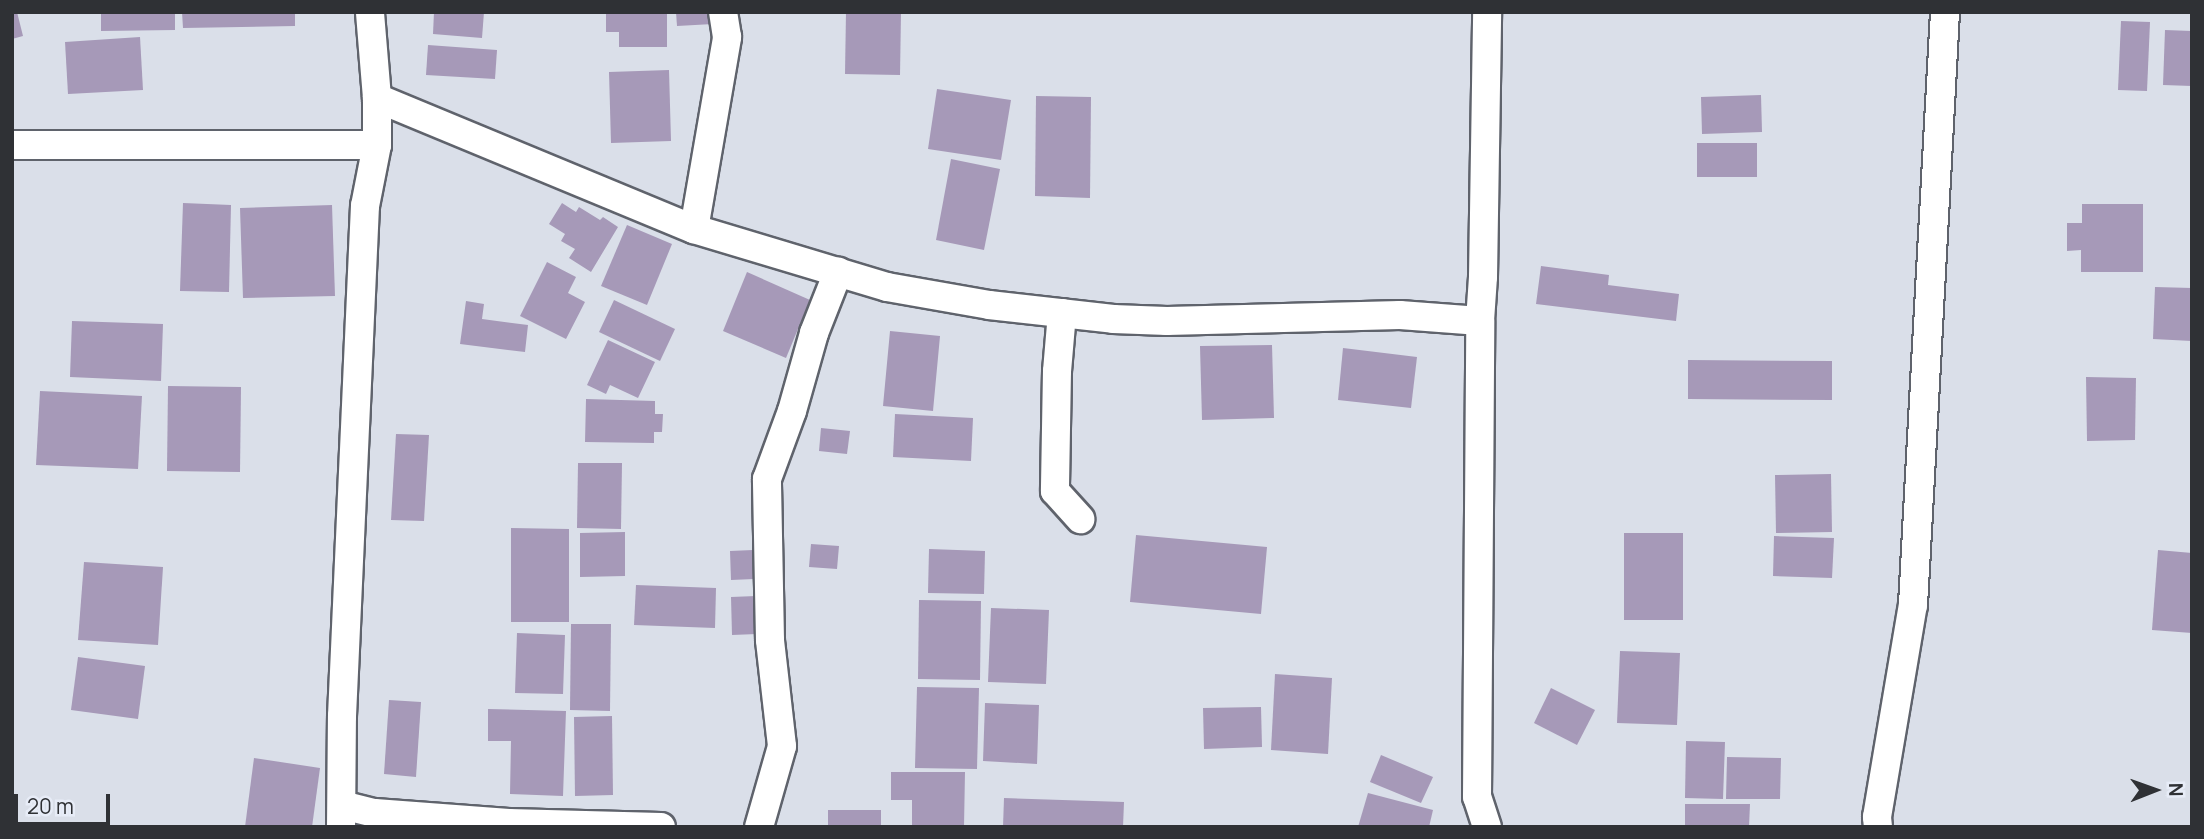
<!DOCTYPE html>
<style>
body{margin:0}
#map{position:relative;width:2204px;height:839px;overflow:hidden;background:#dadfe9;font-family:Manrope,sans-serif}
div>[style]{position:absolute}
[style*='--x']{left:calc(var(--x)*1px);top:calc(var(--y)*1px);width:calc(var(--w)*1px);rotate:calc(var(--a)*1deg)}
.building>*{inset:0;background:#a699b8}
.roads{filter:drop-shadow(2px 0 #5f636c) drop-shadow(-2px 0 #5f636c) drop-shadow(0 2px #5f636c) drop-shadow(0 -2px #5f636c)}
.minor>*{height:28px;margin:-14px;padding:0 14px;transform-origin:14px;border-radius:14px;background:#fff}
span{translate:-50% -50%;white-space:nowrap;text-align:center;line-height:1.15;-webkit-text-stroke:5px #e7ecf7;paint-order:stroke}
.frame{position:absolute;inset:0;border:14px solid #2f3135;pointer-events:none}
.north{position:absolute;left:2120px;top:755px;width:70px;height:70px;-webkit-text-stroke:5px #e7ecf7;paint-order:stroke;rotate:89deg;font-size:19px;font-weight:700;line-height:28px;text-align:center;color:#2f3135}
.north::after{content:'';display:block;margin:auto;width:24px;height:32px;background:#2f3135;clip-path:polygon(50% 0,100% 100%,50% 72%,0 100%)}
.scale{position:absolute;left:14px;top:794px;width:96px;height:32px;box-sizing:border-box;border:4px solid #2f3135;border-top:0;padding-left:9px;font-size:21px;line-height:24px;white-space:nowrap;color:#2f3135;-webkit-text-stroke:5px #e7ecf7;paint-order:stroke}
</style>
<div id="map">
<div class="building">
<i style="clip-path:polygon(12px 12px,17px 12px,23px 36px,12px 39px)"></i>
<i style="clip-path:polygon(101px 12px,175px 12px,175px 30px,101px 31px)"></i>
<i style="clip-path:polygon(182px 12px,295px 12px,295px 26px,183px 28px)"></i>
<i style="clip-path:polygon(434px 12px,484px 12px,482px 38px,433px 34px)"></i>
<i style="clip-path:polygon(606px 12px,667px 12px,667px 47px,619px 47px,619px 32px,606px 32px)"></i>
<i style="clip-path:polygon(676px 12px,712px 12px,713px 24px,677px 26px)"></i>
<i style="clip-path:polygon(846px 12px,901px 12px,900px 75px,845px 74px)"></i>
<i style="clip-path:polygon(2121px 21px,2150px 22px,2147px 91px,2118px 90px)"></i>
<i style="clip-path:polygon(2165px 30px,2192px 31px,2192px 86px,2163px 85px)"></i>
<i style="clip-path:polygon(140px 37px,143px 90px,68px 94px,65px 42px)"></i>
<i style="clip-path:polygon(428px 45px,497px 50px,495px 79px,426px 75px)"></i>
<i style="clip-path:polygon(669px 70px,671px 141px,611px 143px,609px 72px)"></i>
<i style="clip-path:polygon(937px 89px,1011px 100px,1001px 160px,928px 149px)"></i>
<i style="clip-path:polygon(1761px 95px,1762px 132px,1702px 134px,1701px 97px)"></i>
<i style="clip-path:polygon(1036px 96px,1091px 97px,1090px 198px,1035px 196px)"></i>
<i style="clip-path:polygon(1697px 143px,1757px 143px,1757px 177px,1697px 177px)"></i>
<i style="clip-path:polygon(951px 159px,1000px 169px,984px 250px,936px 240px)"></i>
<i style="clip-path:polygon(183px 203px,231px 205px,229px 292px,180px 291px)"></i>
<i style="clip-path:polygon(562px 203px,576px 212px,579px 207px,600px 220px,603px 217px,618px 227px,591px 272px,569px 258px,575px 249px,561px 241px,565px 234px,549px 224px)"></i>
<i style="clip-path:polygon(2082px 204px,2143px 204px,2143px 272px,2081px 272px,2081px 250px,2067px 251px,2067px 223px,2082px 223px)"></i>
<i style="clip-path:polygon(332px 205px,335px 296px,243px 298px,240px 208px)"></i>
<i style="clip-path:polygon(627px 225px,672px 244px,647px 305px,601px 286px)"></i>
<i style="clip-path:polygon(547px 262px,576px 277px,568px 293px,585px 302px,566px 339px,520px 316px)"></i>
<i style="clip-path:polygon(1541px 266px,1609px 275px,1608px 285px,1679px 294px,1676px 321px,1536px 304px)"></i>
<i style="clip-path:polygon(747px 272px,810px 300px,786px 358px,723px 331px)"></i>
<i style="clip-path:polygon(2155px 287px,2192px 288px,2192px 341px,2153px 339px)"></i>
<i style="clip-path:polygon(614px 300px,675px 329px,660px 361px,599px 332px)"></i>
<i style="clip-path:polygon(466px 301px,484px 304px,482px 319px,528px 325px,525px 352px,460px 344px)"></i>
<i style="clip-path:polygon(72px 321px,163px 324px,161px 381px,70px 377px)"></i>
<i style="clip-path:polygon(890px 331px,940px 336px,933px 411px,883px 406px)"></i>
<i style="clip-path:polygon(608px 340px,655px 362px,638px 398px,610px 385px,606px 394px,587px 385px)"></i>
<i style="clip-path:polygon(1272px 345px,1274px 418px,1202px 420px,1200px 346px)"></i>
<i style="clip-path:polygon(1343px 348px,1417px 357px,1411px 408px,1338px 400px)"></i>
<i style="clip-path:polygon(1688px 360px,1832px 361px,1832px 400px,1688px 399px)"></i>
<i style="clip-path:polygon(2086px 377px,2136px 378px,2135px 440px,2087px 441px)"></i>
<i style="clip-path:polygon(168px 386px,241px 387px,240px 472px,167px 471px)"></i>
<i style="clip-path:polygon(40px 391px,142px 396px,138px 469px,36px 465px)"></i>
<i style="clip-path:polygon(586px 399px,655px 401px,655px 414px,663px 414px,662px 432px,654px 432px,654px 443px,585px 442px)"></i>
<i style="clip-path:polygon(895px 414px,973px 418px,971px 461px,893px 457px)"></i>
<i style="clip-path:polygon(821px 428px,850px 431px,847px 454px,819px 451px)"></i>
<i style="clip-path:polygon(396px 434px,429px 435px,424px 521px,391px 520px)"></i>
<i style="clip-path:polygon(578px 463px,622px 463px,621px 529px,577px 528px)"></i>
<i style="clip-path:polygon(1831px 474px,1832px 532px,1776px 533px,1775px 475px)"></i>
<i style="clip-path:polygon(511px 528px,569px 529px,569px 622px,511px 622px)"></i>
<i style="clip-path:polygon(625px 532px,625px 576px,580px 577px,580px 533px)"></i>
<i style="clip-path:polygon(1624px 533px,1683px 533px,1683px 620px,1624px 620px)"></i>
<i style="clip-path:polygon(1136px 535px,1267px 547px,1261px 614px,1130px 602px)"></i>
<i style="clip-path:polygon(1774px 536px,1834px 538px,1832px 578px,1773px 576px)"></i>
<i style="clip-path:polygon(811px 544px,839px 546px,837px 569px,809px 567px)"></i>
<i style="clip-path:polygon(929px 549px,985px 551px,984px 594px,928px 593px)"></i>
<i style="clip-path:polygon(753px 550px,754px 579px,731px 580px,730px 551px)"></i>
<i style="clip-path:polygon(2158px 550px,2192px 553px,2192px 633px,2152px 630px)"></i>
<i style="clip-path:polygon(84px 562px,163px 567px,158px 645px,78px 640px)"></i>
<i style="clip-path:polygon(636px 585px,716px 588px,715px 628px,634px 625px)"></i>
<i style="clip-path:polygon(756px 596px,757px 634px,732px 635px,731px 597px)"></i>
<i style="clip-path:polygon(919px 600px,981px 601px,980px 680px,918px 679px)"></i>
<i style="clip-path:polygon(991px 608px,1049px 610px,1046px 684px,988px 682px)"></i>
<i style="clip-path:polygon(571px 624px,611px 624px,610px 711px,570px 710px)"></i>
<i style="clip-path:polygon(517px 633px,565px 635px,563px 694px,515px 693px)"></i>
<i style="clip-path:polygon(1620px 651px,1680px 653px,1677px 725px,1617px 723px)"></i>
<i style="clip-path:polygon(78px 657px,145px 666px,138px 719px,71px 710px)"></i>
<i style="clip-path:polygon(1275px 674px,1332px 678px,1328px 754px,1271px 750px)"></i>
<i style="clip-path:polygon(917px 687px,979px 688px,977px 769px,915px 768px)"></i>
<i style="clip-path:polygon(1551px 688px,1595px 710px,1577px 745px,1534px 723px)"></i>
<i style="clip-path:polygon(389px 700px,421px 702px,416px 777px,384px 774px)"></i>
<i style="clip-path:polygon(985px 703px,1039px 705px,1037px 764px,983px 761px)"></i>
<i style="clip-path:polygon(1261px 707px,1262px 747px,1204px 749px,1203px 708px)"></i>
<i style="clip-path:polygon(488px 709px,566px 711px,563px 796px,510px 794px,511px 741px,488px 741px)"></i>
<i style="clip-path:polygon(612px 716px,613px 795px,575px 796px,574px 717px)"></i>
<i style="clip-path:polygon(1686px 741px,1725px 742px,1723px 799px,1685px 798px)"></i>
<i style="clip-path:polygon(1381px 755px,1433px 777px,1421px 803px,1370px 782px)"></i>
<i style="clip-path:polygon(1727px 757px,1781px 758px,1780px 799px,1726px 799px)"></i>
<i style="clip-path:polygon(254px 758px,320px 768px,312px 827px,245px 827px)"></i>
<i style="clip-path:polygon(891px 772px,965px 772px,964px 827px,912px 827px,912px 800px,891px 800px)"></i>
<i style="clip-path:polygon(1368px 793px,1433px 810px,1429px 827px,1358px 827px)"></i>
<i style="clip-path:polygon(1004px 798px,1124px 802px,1123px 827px,1003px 827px)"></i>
<i style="clip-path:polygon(1685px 804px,1750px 804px,1749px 827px,1685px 827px)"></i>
<i style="clip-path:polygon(828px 810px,881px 810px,881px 827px,828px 827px)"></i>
</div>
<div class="roads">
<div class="minor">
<i style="--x:377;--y:98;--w:343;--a:22.5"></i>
<i style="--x:694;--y:229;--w:202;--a:16.7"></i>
<i style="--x:887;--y:287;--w:104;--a:10"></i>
<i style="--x:989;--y:305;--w:125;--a:6.4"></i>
<i style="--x:1113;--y:319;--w:54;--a:2.1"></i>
<i style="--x:1167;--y:321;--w:233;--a:-1.5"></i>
<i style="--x:1400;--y:315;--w:80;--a:4.3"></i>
<i style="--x:12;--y:145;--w:365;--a:0"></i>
<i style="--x:694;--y:229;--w:195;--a:-80.2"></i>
<i style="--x:727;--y:37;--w:25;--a:-99"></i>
<i style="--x:1062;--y:313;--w:58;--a:94.9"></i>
<i style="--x:1057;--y:371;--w:120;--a:91"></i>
<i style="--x:1055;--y:491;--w:38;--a:48"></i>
<i style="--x:342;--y:805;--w:34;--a:14"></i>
<i style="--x:375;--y:813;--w:134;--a:4.3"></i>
<i style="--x:509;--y:823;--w:152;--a:1.5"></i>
<i style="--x:341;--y:827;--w:111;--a:-89.5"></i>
<i style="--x:342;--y:716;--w:511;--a:-87.42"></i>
<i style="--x:365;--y:206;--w:62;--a:-78.9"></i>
<i style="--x:377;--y:145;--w:47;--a:-90"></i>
<i style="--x:377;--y:98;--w:86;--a:-94.7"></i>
<i style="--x:759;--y:827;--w:84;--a:-74.1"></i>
<i style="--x:782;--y:746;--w:107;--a:-96.5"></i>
<i style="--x:770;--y:640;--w:161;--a:-91.1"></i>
<i style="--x:767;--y:479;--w:72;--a:-69.8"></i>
<i style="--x:792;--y:411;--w:81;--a:-74.2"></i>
<i style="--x:814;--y:333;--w:66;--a:-68.5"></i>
<i style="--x:1487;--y:827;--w:32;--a:-108"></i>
<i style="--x:1477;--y:797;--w:476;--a:-89.6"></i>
<i style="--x:1480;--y:321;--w:44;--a:-86.1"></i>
<i style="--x:1483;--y:277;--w:265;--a:-89.1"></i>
<i style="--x:1878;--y:827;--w:10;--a:-96"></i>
<i style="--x:1877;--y:817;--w:215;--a:-80.4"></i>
<i style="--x:1913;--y:605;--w:594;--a:-86.91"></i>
</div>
</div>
<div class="frame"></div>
<div class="north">N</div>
<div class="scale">20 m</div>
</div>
